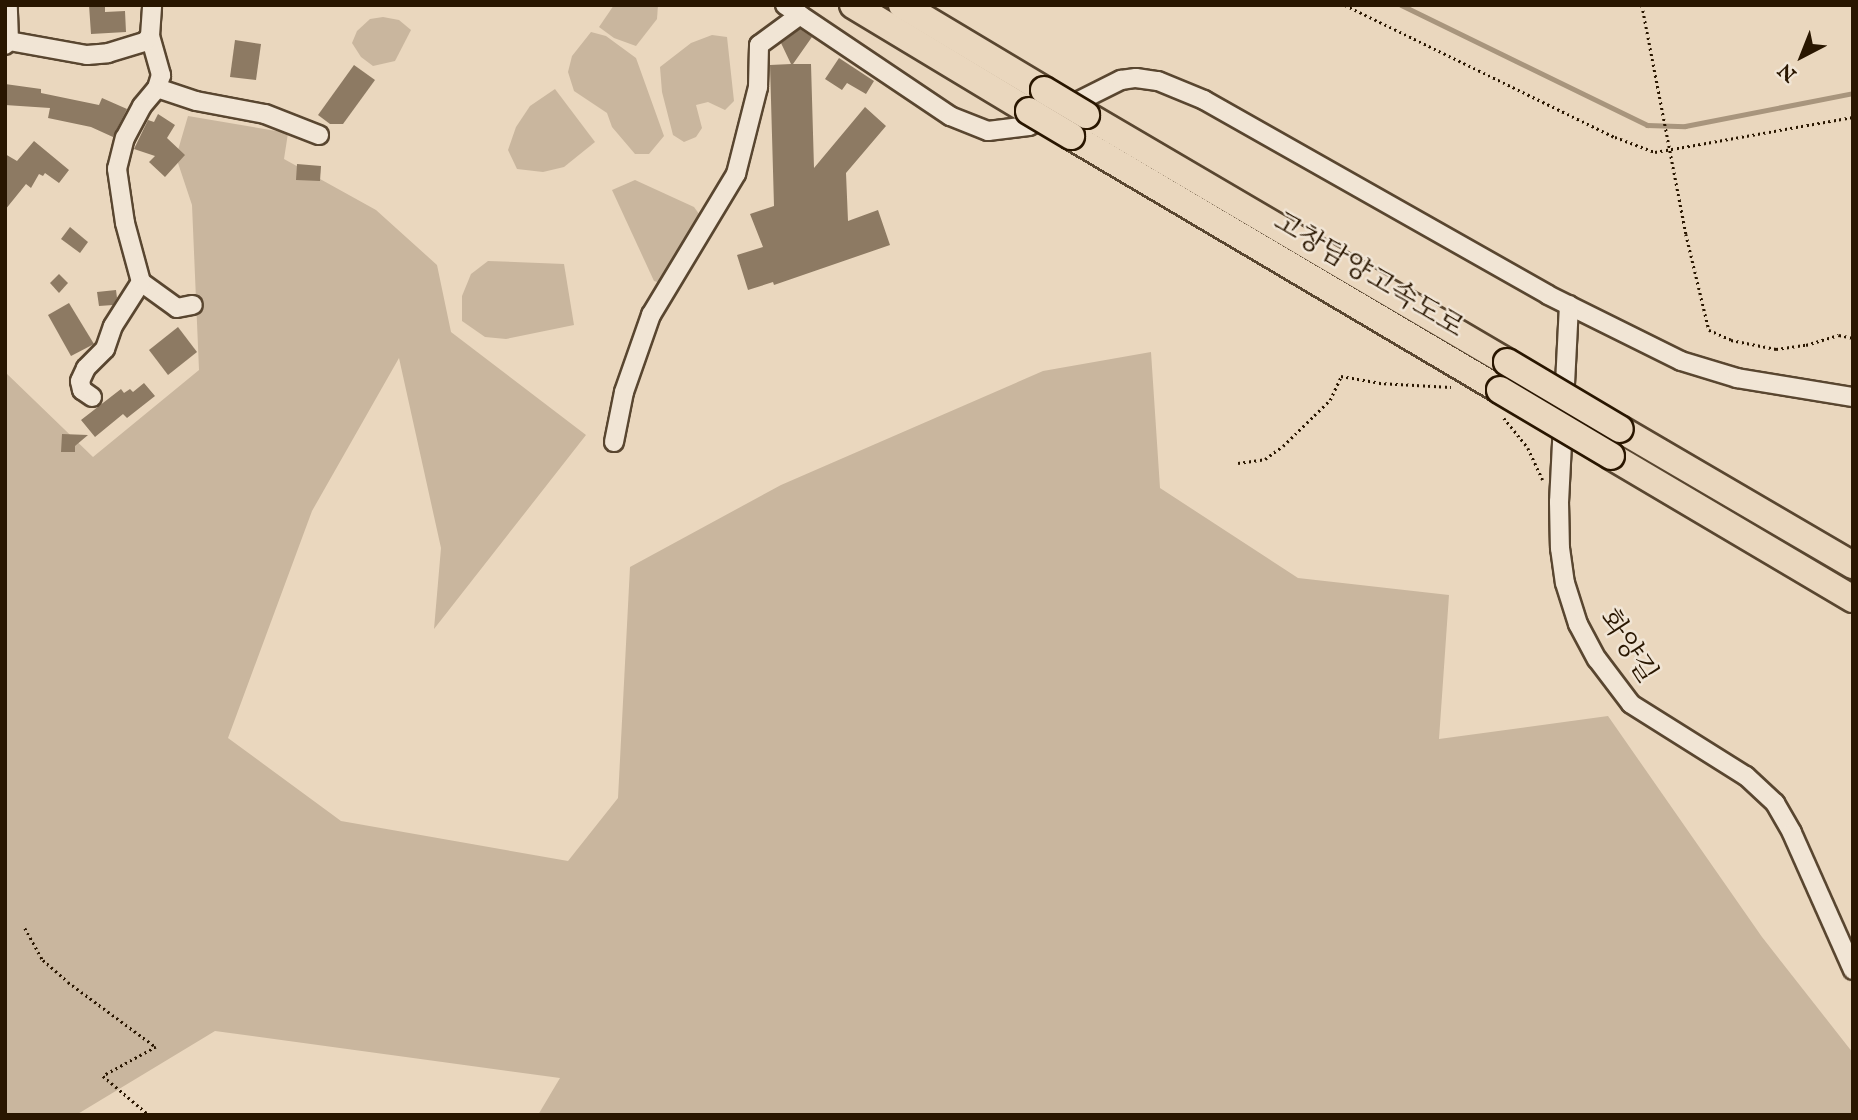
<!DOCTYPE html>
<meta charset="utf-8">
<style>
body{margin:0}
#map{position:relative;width:1858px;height:1120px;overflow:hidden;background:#ead7be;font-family:"IM FELL English","Noto Serif KR",serif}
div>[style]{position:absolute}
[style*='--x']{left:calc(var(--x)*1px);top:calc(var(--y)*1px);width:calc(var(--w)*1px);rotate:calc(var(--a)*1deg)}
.green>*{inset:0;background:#c9b69e}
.stream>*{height:5px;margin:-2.5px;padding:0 2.5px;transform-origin:2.5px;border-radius:2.5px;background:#a8957d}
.building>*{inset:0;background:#8d7a63}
.path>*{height:2.5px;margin-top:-1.25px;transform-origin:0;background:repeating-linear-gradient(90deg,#291600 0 2px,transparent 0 5.5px)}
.roads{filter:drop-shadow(2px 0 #594630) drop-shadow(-2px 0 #594630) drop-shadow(0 2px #594630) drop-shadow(0 -2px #594630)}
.minor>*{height:18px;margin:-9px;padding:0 9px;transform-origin:9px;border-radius:9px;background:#f1e5d5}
.highway>*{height:26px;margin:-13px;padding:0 13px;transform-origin:13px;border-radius:13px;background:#ead7be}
.bridges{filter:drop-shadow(2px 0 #291600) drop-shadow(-2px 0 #291600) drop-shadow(0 2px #291600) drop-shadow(0 -2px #291600)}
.highway-bridge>*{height:26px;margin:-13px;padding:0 13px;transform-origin:13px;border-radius:13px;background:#ead7be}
span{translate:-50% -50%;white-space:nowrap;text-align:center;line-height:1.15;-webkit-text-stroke:5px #f1e5d5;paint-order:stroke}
.street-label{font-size:28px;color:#291600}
.frame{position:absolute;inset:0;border:7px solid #291600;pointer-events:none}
.north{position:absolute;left:1767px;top:21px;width:70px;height:70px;-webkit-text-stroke:5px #f1e5d5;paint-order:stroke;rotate:222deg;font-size:19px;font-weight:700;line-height:28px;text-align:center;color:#291600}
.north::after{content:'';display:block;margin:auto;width:24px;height:32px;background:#291600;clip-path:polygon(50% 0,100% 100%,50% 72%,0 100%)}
</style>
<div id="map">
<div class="green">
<i style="clip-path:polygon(614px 5px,658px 5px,657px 19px,636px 46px,614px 38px,599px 27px)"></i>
<i style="clip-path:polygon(383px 17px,399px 20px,411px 30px,395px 61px,373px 66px,361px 57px,352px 43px,357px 31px,370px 19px)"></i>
<i style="clip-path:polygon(591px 32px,606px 36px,636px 58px,664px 136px,649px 154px,635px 154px,612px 127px,607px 113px,574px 91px,568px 72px,572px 56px)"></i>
<i style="clip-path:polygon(712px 35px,727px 37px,734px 101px,725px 110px,708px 102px,696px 105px,702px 128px,696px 137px,684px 142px,673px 135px,662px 92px,660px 67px,691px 43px)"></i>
<i style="clip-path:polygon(555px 89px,595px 142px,564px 167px,543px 172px,517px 169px,508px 150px,516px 127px,530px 106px)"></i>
<i style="clip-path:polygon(188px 116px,288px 133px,284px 159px,376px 210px,437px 265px,451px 332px,586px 435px,434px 629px,441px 548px,399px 358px,312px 511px,228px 738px,341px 821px,568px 861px,618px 798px,630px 567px,781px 485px,1043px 371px,1151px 352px,1160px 488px,1298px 578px,1449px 595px,1439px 739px,1608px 716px,1762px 937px,1853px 1053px,1853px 1115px,538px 1115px,560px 1078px,215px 1031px,76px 1115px,5px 1115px,5px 372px,93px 457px,199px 370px,192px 205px,176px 157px)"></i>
<i style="clip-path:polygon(635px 180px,694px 207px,702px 218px,661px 283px,654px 281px,612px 190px)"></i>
<i style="clip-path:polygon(488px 261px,564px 264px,574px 325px,506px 339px,485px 337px,462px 321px,462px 296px,471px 274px)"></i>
</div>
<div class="stream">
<i style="--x:1401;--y:5;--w:274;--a:26"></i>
<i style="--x:1647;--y:125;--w:38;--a:2"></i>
<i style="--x:1685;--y:126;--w:171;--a:-11.1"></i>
</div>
<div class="building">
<i style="clip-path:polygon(89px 5px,105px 5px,105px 12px,125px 11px,126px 32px,91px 34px)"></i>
<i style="clip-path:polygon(800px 29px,812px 37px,793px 64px,811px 64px,814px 168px,865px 107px,886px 126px,846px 173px,848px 221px,878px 210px,890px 245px,774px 285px,773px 282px,748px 290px,737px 255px,763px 247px,750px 214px,774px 206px,770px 65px,791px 64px,781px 43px)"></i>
<i style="clip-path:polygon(235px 40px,261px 44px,256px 80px,230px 77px)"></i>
<i style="clip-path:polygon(839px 58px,874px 81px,866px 94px,847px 83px,842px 90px,825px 79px)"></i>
<i style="clip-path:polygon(354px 65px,375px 80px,343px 124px,330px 124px,318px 115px)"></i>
<i style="clip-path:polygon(5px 84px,41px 89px,41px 93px,99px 105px,102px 98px,127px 109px,113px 137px,91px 127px,48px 118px,50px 108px,5px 105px)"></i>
<i style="clip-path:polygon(158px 114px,175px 125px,167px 138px,185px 155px,165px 177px,149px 162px,155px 156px,134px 149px,148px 120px,154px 122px)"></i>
<i style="clip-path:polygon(34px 141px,69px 170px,59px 183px,45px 173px,43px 176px,39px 174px,31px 188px,26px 184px,5px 210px,5px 154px,17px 161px)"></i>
<i style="clip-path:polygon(297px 164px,321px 166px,320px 181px,296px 180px)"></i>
<i style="clip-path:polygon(70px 227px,88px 242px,80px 253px,61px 239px)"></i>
<i style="clip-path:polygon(59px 274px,68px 283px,59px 293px,50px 283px)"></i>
<i style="clip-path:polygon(116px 290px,117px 298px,113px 305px,99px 306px,97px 292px)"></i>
<i style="clip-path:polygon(69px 303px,94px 344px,71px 356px,48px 315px)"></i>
<i style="clip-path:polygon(178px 327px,197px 352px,168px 375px,149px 350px)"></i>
<i style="clip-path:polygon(144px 383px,155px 396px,127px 418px,123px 414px,95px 437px,81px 420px,121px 389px,124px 393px,130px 389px,133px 392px)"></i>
<i style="clip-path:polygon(62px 434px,88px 435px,75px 446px,75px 452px,61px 452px)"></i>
</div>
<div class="path">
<i style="--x:1345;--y:5;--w:301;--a:26.1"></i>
<i style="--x:1615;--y:137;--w:43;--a:20.6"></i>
<i style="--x:1655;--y:152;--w:201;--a:-10"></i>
<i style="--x:1642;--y:5;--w:233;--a:79.1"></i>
<i style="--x:1686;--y:234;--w:99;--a:76.5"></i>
<i style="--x:1709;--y:330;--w:24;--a:24"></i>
<i style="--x:1731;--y:340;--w:46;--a:11.3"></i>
<i style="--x:1776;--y:349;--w:30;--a:-8"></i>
<i style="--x:1806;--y:345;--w:34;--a:-17"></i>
<i style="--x:1839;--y:335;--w:14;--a:12"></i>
<i style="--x:1504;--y:418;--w:38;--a:51"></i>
<i style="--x:1528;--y:448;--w:35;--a:65"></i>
<i style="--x:1238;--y:463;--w:27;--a:-8"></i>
<i style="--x:1265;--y:459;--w:22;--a:-36"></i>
<i style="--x:1283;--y:446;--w:66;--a:-44.4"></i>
<i style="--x:1330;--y:400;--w:26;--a:-65"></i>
<i style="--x:1341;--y:376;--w:39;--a:10"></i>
<i style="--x:1379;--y:383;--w:72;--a:3.2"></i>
<i style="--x:25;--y:928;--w:37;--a:61"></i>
<i style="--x:43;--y:960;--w:33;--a:41"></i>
<i style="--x:68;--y:982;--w:109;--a:36.5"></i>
<i style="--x:156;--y:1047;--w:60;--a:151.3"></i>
<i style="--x:103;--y:1076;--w:60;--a:40.3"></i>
</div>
<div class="roads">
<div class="minor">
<i style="--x:785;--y:5;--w:199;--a:33.9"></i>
<i style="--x:950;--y:116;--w:41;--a:21.5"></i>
<i style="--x:988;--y:131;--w:41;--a:-7"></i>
<i style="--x:1029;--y:126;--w:103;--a:-26.6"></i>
<i style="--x:1121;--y:80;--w:15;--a:-8"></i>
<i style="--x:1136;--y:78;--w:22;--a:8"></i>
<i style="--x:1158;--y:81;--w:50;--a:22.4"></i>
<i style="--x:1204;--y:100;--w:395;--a:29.5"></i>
<i style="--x:1548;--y:295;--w:148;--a:26.4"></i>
<i style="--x:1681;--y:361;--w:59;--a:16.9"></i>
<i style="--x:1737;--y:378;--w:118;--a:9.3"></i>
<i style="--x:150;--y:36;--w:41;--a:74.2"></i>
<i style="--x:161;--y:75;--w:14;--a:107"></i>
<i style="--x:157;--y:88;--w:41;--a:18.4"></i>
<i style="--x:196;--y:101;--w:70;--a:10.7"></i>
<i style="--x:265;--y:114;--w:58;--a:21.3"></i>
<i style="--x:9;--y:41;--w:79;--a:10.2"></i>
<i style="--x:87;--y:55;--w:21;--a:-5"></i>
<i style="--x:108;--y:53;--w:39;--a:-17"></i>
<i style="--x:145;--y:42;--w:8;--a:-50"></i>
<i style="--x:150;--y:36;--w:31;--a:-86"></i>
<i style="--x:5;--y:45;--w:6;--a:-45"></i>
<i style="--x:9;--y:41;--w:36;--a:-92"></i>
<i style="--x:141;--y:282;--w:44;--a:35.8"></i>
<i style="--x:177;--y:308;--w:16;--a:-11"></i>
<i style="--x:1569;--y:305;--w:197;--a:92.9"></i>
<i style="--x:1559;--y:502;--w:46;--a:88.8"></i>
<i style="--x:1560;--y:548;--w:35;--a:82"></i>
<i style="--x:1565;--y:583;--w:43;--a:72.4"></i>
<i style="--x:1578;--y:624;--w:40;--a:62"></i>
<i style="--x:1597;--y:659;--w:56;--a:52.9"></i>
<i style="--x:1631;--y:704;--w:136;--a:32.1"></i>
<i style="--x:1746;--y:776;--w:40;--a:43"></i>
<i style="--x:1775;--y:803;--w:34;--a:60"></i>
<i style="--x:1792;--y:833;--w:150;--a:66"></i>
<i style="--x:92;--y:397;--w:12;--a:-145"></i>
<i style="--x:82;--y:390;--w:9;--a:-103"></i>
<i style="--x:80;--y:381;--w:14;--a:-65"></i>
<i style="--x:86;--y:368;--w:27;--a:-45"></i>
<i style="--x:105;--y:349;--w:24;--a:-71"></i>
<i style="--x:113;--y:326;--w:52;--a:-57.5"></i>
<i style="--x:141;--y:282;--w:61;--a:-105.2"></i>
<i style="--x:125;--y:223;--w:55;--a:-98.4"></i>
<i style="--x:117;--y:169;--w:32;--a:-76"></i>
<i style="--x:125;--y:138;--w:36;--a:-62"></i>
<i style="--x:142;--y:106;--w:23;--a:-50"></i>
<i style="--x:614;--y:442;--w:51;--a:-78.7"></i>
<i style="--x:624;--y:392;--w:82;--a:-70.7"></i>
<i style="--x:651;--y:315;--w:165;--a:-58.9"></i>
<i style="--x:736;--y:174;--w:90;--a:-75.8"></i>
<i style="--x:758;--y:87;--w:42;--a:-88.6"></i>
<i style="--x:759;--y:45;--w:51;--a:-36.2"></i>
</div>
<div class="highway">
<i style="--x:853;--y:5;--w:205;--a:31.1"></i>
<i style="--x:902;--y:5;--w:165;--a:30.9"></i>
<i style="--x:1086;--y:115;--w:488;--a:30.4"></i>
<i style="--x:1071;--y:136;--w:499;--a:30.6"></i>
<i style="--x:1620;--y:429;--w:270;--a:30.3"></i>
<i style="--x:1611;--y:456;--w:281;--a:30.6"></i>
</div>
</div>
<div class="bridges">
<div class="highway-bridge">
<i style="--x:1044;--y:90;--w:49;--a:30.8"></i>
<i style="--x:1029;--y:111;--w:49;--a:30.8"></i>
<i style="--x:1507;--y:362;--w:131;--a:30.7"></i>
<i style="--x:1500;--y:390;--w:129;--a:30.7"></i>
</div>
</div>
<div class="street-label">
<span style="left:1368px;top:276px;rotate:31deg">고창담양고속도로</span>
<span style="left:1627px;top:647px;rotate:57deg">화양길</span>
</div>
<div class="frame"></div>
<div class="north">N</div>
</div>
